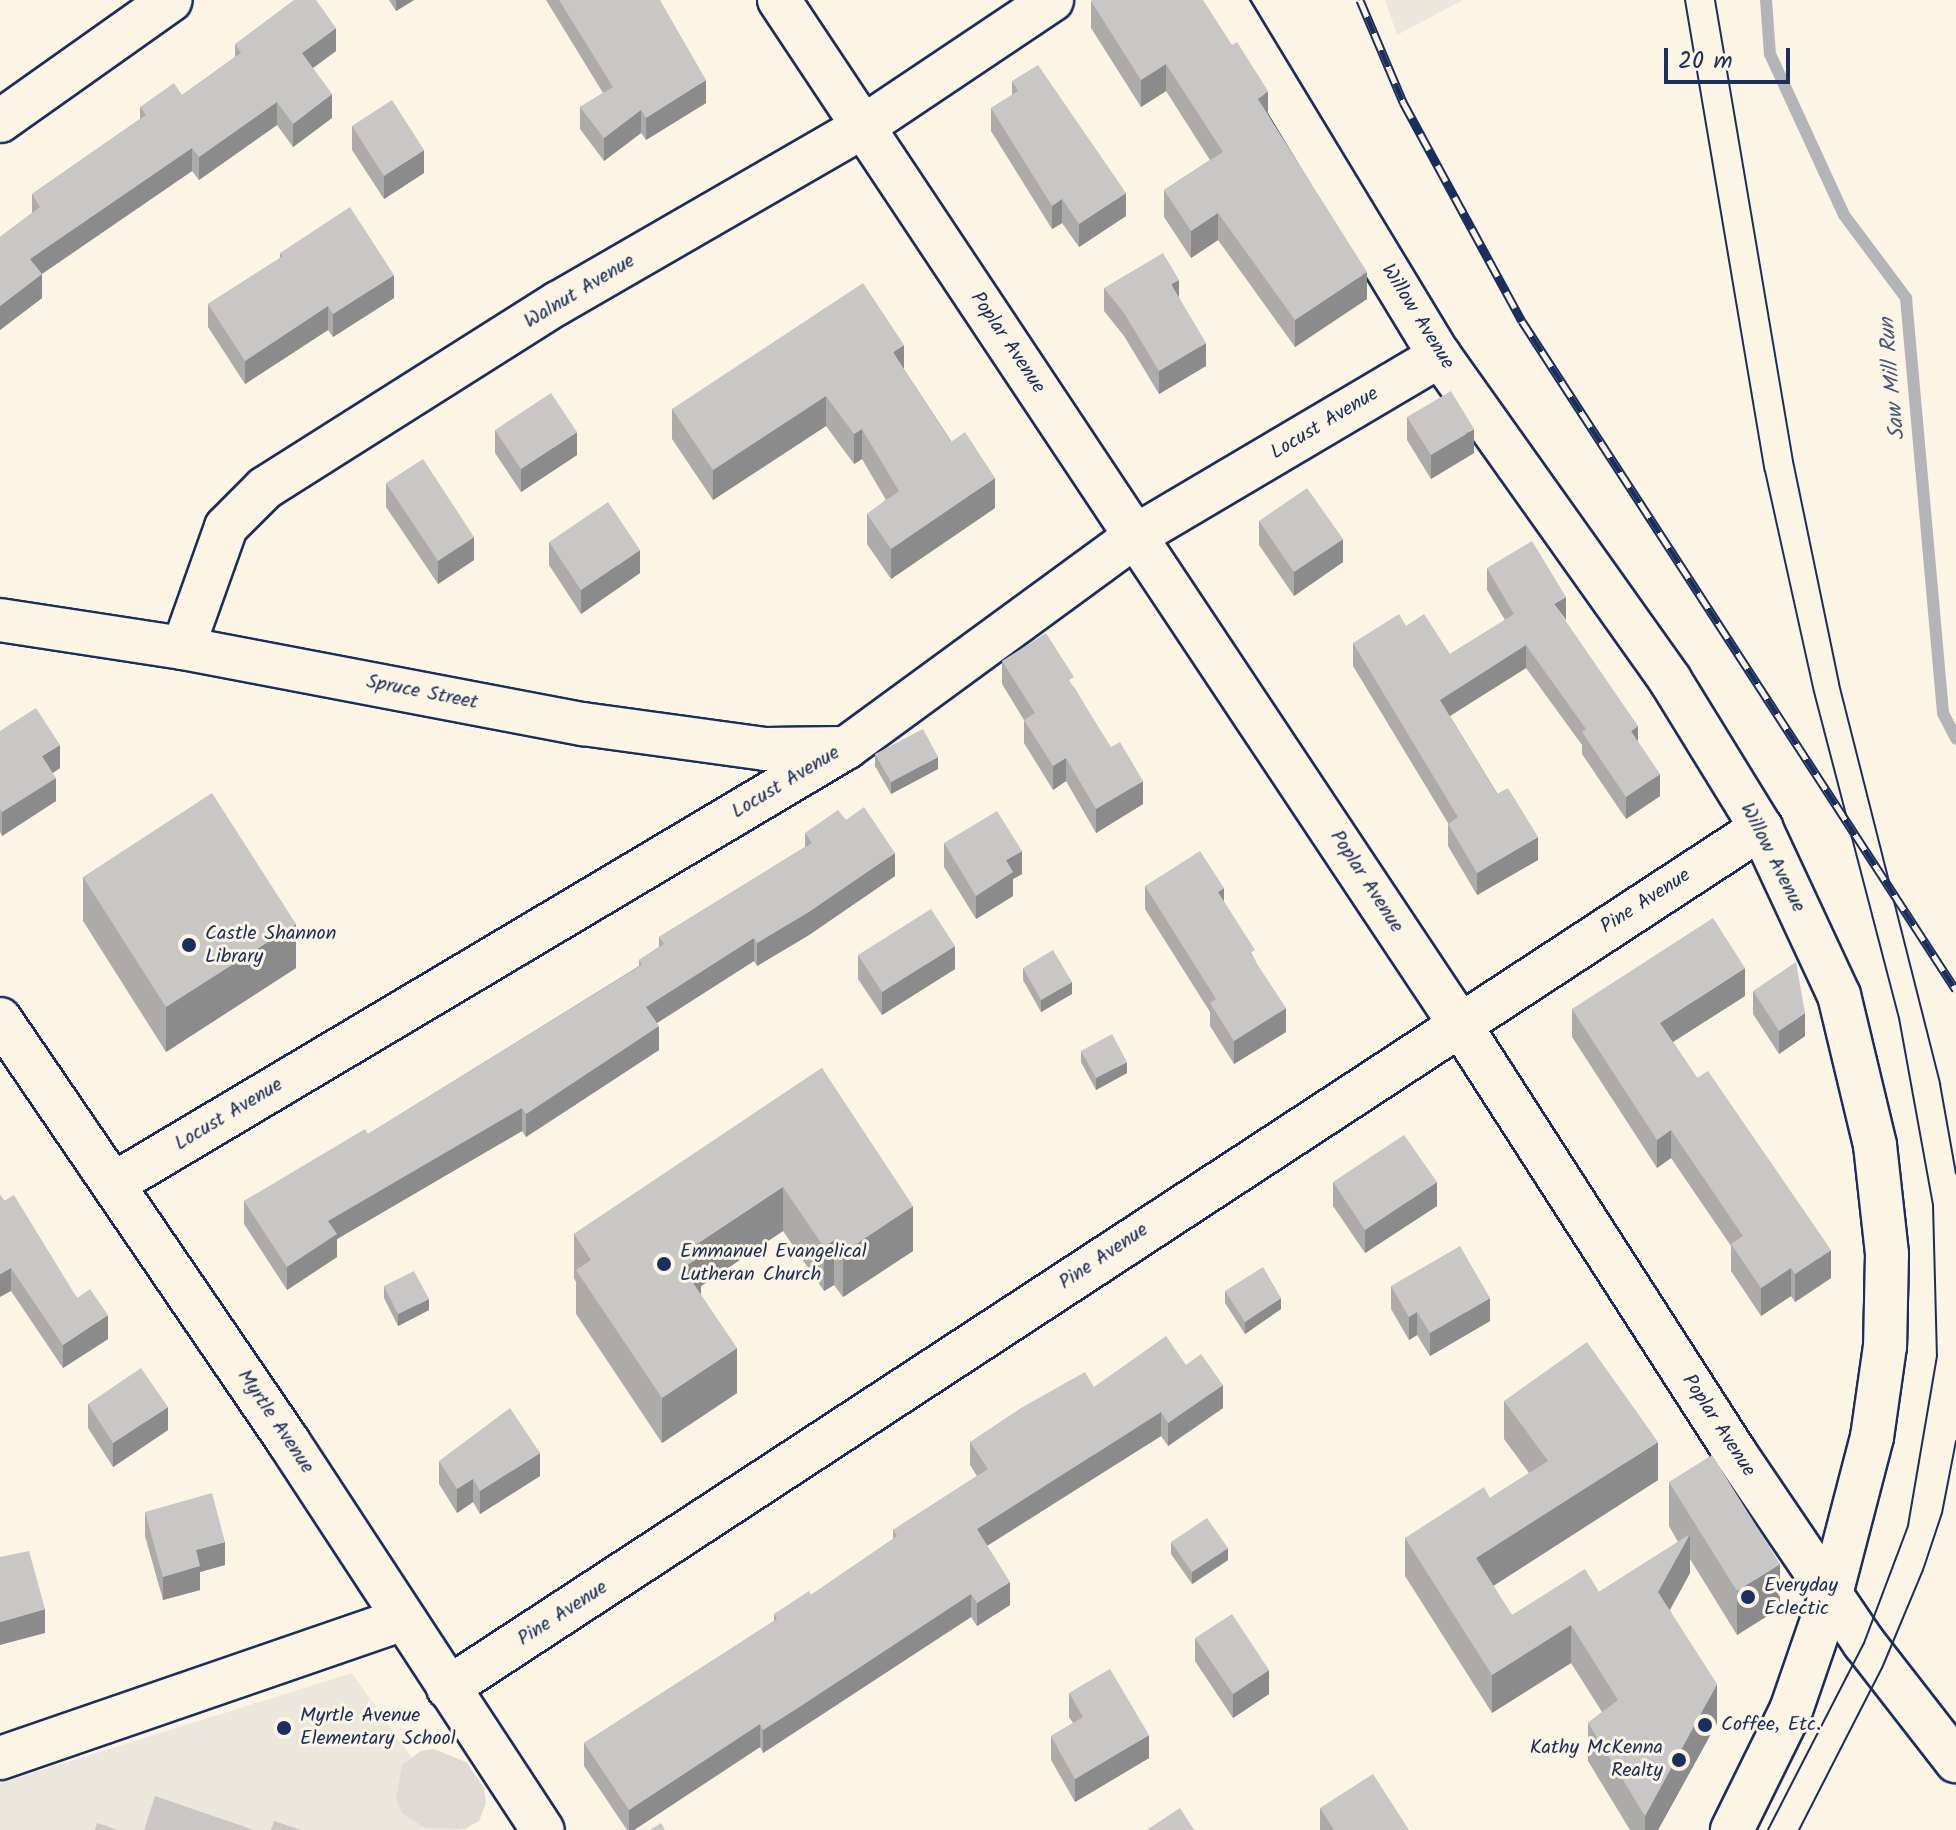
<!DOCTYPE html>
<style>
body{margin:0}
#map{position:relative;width:1956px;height:1830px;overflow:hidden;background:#fcf5e5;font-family:Kalam,sans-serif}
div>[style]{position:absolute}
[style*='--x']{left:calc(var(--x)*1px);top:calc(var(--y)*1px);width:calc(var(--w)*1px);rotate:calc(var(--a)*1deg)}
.built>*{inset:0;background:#ece7dc}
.green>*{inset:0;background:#dfdbd4}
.stream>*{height:12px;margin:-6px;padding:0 6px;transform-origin:6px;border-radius:6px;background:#b2b4b8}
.roads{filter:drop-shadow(2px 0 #1b2f5e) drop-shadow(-2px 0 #1b2f5e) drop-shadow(0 2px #1b2f5e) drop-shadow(0 -2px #1b2f5e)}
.street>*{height:42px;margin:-21px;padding:0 21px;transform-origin:21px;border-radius:21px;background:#fcf5e5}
.tram>*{height:2px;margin:-1px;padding:0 1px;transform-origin:1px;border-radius:1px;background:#1b2f5e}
.rail>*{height:9px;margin-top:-4.5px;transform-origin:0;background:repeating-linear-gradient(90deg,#fcf5e5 0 18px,#1b2f5e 0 36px);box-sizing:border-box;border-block:2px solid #1b2f5e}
.wall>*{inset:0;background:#acabaa}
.shaded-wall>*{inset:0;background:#8c8b8b}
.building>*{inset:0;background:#c8c7c6}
.dots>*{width:22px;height:22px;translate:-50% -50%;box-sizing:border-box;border:4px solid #fcf5e5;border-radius:50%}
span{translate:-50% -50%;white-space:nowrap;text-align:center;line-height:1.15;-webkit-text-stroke:6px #fcf5e5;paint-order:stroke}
.street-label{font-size:20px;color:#1b2f5e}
.poi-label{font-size:20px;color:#1b2f5e}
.left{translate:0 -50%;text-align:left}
.right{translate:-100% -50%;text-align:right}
.water-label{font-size:22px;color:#485779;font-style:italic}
.scale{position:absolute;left:1664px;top:48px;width:126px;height:36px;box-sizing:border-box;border:4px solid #1b2f5e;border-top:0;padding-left:10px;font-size:24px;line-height:28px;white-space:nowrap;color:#1b2f5e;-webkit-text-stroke:6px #fcf5e5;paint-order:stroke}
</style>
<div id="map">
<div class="built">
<i style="clip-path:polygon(1385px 0,1463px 0,1397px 35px)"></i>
<i style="clip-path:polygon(352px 1673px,463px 1830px,0 1830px,0 1783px)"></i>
</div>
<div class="green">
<i style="clip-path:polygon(434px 1749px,466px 1762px,484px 1788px,486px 1803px,479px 1821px,465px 1829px,425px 1828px,402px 1813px,396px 1799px,402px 1765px,421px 1751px)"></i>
</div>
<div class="stream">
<i style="--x:1766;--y:0;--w:54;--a:85.8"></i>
<i style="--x:1770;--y:54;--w:177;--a:65.3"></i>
<i style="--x:1844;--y:215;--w:104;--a:53.2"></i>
<i style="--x:1906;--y:298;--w:417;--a:84.9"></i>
<i style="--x:1943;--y:713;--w:29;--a:63"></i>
</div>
<div class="roads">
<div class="street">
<i style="--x:779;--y:0;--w:1228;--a:56.39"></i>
<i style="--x:1459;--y:1023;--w:512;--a:57.27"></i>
<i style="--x:1736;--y:1454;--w:228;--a:55.9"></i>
<i style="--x:1864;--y:1643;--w:150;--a:52.1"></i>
<i style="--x:1224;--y:0;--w:416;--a:58.8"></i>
<i style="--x:1440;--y:356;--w:397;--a:54.6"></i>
<i style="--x:1670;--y:680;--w:174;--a:58.4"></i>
<i style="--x:1761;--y:828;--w:184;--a:65"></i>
<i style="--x:1839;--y:995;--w:154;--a:76.5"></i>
<i style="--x:1875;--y:1145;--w:110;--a:83.7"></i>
<i style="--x:1887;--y:1254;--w:92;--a:91.2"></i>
<i style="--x:1885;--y:1346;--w:92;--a:98.1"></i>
<i style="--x:1872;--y:1437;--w:162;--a:104.6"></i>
<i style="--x:1831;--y:1594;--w:123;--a:109"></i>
<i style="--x:1791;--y:1710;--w:134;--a:116.2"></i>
<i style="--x:0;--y:121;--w:209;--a:-35.3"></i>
<i style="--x:0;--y:620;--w:185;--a:8.7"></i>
<i style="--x:183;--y:648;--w:407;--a:10.8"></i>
<i style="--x:583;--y:724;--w:184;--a:7.8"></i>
<i style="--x:765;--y:749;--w:79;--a:-0.7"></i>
<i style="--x:183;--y:648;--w:128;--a:-70.4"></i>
<i style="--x:226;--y:527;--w:55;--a:-45"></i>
<i style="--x:265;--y:488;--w:347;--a:-32.3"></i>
<i style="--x:558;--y:303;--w:350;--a:-30"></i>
<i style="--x:861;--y:128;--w:230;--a:-33.8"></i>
<i style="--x:0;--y:1019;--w:511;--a:55.69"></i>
<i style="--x:288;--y:1441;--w:465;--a:56.8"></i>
<i style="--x:115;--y:1183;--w:851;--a:-30.76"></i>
<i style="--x:846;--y:748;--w:361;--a:-36.2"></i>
<i style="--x:1137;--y:535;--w:352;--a:-30.6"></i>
<i style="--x:448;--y:1688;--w:1570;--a:-33.22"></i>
<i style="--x:0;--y:1758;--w:426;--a:-19"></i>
</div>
</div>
<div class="tram">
<i style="--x:1685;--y:0;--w:478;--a:80.4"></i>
<i style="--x:1765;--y:471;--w:226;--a:77.5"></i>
<i style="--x:1814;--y:692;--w:337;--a:75.4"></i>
<i style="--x:1899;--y:1018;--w:190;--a:79.7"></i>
<i style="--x:1933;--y:1205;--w:151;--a:88.5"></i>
<i style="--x:1937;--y:1356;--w:172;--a:99.7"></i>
<i style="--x:1908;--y:1526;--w:125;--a:110.6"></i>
<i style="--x:1864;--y:1643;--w:210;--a:117.2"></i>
<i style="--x:1715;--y:0;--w:468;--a:80.4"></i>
<i style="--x:1793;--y:461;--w:228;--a:78.3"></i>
<i style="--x:1839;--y:684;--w:413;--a:75.8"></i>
<i style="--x:1940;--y:1084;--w:91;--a:79.9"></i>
<i style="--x:1799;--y:1830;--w:182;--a:-62.9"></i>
<i style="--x:1882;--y:1668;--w:106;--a:-67.3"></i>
<i style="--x:1923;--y:1570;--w:60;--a:-71.6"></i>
<i style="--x:1942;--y:1513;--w:73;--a:-79"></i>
</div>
<div class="rail">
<i style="--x:1360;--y:0;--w:111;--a:67.1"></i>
<i style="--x:1403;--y:102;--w:249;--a:61.5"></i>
<i style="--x:1522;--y:321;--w:797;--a:57.03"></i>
</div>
<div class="wall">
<i style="clip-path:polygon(389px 0,414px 0,396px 11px)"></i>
<i style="clip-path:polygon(546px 0,660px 0,706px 103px,646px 140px,641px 133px,604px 161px,580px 129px,580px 107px,603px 93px)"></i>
<i style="clip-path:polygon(1091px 1px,1268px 114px,1367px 299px,1295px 347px,1218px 240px,1191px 258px,1164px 217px,1164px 190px,1210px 160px,1166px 91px,1141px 107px,1091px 28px)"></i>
<i style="clip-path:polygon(235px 44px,336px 51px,313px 68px,332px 118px,293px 147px,277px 125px,199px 180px,192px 171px,42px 274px,42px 298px,0 330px,0 237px,32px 213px,32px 194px,140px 119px,140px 107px,182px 95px,235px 57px)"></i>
<i style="clip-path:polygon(1012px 81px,1126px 216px,1079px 247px,1062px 223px,1052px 229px,991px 131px,991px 108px,1012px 95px)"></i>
<i style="clip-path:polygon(352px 126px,424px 173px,384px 199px,352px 150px)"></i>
<i style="clip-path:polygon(280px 253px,394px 298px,333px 337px,328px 330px,245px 384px,208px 327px,208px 304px,280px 258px)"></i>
<i style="clip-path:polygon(1104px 288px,1179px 298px,1206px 366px,1159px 394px,1124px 336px,1104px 311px)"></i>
<i style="clip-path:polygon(904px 369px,995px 508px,891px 579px,867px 544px,867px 514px,886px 500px,862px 459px,854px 464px,826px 426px,713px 500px,672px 439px,672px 409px)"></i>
<i style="clip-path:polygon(1407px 417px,1474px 453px,1431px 479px,1407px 440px)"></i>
<i style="clip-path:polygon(495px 430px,577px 455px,521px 492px,495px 453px)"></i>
<i style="clip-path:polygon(386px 483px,474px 560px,438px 584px,386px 507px)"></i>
<i style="clip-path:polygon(1259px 521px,1343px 562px,1294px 596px,1259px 545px)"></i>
<i style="clip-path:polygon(549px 542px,640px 573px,581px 614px,549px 565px)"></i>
<i style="clip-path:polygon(1487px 568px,1565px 620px,1638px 742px,1660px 796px,1626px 819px,1582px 754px,1582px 745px,1526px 668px,1450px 716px,1538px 860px,1477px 895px,1448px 846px,1448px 823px,1353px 666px,1353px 643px,1406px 626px,1450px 654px,1505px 620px,1487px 590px)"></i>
<i style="clip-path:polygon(1002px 661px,1074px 687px,1143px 804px,1096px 833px,1066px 781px,1053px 790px,1024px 743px,1024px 720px,1002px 684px)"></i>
<i style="clip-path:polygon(0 731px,60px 768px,53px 773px,56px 801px,2px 836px,0 832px)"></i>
<i style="clip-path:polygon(875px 754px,938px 769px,891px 794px,875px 766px)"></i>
<i style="clip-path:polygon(846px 820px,895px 876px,809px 935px,757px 966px,754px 961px,657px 1023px,659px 1050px,526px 1137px,522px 1131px,337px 1239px,337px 1257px,287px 1290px,244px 1224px,244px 1201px,368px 1134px,639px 966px,639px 960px,659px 947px,659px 937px,805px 847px,805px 833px)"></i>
<i style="clip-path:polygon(944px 843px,1022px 874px,1013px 879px,1013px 896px,976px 919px,944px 867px)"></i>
<i style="clip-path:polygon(83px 877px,296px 968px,166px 1052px,83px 921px)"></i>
<i style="clip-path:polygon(1145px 886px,1224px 902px,1255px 960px,1286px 1032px,1234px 1064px,1210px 1026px,1210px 1012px,1145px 909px)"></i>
<i style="clip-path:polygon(858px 955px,955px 969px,882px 1015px,858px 979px)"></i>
<i style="clip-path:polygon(1023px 968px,1072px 994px,1041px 1012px,1023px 980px)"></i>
<i style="clip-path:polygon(1753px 991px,1805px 1036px,1779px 1054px,1753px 1014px)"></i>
<i style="clip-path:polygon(1745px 996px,1673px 1042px,1831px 1278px,1795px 1302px,1791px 1296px,1761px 1316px,1731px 1271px,1731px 1246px,1671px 1158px,1657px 1168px,1572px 1037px,1572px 1009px)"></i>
<i style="clip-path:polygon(1081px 1051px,1127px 1073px,1096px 1090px,1081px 1062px)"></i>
<i style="clip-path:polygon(822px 1068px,913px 1251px,843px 1297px,834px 1285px,824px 1291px,783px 1231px,701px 1286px,701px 1295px,737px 1393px,662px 1443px,576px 1314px,576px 1282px,574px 1278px,574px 1234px)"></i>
<i style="clip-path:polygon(1333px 1182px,1437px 1206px,1365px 1253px,1333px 1206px)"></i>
<i style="clip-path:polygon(0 1195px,108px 1339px,63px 1368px,11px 1291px)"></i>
<i style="clip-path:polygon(384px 1286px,429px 1310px,398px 1326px,384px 1298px)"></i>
<i style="clip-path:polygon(1391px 1286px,1490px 1321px,1430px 1356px,1417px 1335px,1409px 1340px,1391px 1309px)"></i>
<i style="clip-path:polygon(1225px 1291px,1281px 1309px,1245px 1334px,1225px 1303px)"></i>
<i style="clip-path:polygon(1186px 1365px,1223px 1408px,1168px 1446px,1161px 1436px,987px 1546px,1010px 1605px,977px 1626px,971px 1617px,763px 1753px,760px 1747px,634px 1830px,627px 1830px,584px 1766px,584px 1743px,774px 1621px,774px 1614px,811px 1595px,893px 1539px,893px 1530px,977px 1476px,970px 1465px,970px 1442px,1094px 1387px)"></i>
<i style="clip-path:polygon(1504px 1401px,1658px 1480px,1493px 1586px,1512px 1615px,1599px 1592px,1678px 1542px,1669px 1526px,1669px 1482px,1780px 1608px,1737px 1635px,1690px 1559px,1690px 1573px,1670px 1610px,1717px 1723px,1658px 1830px,1630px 1830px,1588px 1761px,1588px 1723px,1602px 1712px,1571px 1663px,1492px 1713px,1405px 1576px,1405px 1538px,1490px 1498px,1529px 1473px,1504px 1439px)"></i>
<i style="clip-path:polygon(88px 1404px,168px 1430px,113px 1467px,88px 1428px)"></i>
<i style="clip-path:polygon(439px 1461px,540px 1476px,480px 1514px,473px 1502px,457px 1513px,439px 1484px)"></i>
<i style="clip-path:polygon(145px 1512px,225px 1565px,200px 1572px,200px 1590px,163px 1600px,145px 1536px)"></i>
<i style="clip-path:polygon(1171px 1542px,1228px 1560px,1192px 1584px,1171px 1554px)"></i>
<i style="clip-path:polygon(1195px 1638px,1269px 1694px,1233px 1718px,1195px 1661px)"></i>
<i style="clip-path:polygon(1069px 1693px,1149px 1758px,1075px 1802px,1051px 1760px,1051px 1736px,1073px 1723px,1069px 1717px)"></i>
<i style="clip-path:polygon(1320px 1808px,1409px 1830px,1320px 1830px)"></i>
</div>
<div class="shaded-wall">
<i style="clip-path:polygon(396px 0,414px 0,396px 11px)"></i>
<i style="clip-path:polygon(336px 28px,336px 51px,302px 76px,302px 53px)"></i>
<i style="clip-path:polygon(1166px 64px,1166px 91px,1141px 107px,1141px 80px)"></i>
<i style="clip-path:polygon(706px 80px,706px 103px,646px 140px,646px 118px)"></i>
<i style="clip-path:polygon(1268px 91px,1268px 118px,1258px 99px)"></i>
<i style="clip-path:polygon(332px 94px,332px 118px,293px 147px,293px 124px)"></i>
<i style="clip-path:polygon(277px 102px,277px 125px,199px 180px,199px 157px)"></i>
<i style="clip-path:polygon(641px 110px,641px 133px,604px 161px,604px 138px)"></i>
<i style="clip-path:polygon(192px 148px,192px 171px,30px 282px,30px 259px)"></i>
<i style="clip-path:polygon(424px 150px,424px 173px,384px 199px,384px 176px)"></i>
<i style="clip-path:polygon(1126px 193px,1126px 216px,1079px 247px,1079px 224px)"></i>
<i style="clip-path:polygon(1062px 199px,1062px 223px,1052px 229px,1052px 206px)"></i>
<i style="clip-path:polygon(1218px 213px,1218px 240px,1191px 258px,1191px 231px)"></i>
<i style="clip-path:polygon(1367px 272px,1367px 299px,1295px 347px,1295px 320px)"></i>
<i style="clip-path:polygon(42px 274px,42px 298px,0 330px,0 306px)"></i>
<i style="clip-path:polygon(394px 275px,394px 298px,333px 337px,333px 314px)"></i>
<i style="clip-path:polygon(1179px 280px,1179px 303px,1171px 284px)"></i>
<i style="clip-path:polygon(328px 306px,328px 330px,245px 384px,245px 361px)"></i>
<i style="clip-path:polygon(1206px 343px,1206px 366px,1159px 394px,1159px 371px)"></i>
<i style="clip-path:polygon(904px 345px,904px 375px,893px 352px)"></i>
<i style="clip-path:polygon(826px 396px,826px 426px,713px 500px,713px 470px)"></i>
<i style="clip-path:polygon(862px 429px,862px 459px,854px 464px,854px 434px)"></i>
<i style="clip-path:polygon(1474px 429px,1474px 453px,1431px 479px,1431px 455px)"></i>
<i style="clip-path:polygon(577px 432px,577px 455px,521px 492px,521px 469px)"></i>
<i style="clip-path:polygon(995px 478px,995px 508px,891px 579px,891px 549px)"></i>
<i style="clip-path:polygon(474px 537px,474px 560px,438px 584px,438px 561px)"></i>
<i style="clip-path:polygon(1343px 539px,1343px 562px,1294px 596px,1294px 572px)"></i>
<i style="clip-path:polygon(640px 550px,640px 573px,581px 614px,581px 590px)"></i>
<i style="clip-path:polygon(1566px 597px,1566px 620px,1554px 604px)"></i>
<i style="clip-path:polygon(1526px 645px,1526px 668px,1440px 722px,1440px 700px)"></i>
<i style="clip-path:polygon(1638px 726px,1638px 749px,1631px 731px)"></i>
<i style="clip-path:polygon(60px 745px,60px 768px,42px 780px,42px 756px)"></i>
<i style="clip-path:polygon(938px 757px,938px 769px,891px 794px,891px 782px)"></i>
<i style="clip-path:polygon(1066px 758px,1066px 781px,1053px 790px,1053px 766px)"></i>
<i style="clip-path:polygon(1660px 774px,1660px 796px,1626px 819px,1626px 797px)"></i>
<i style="clip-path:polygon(56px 778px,56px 801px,2px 836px,2px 812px)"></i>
<i style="clip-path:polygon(1143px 781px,1143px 804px,1096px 833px,1096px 809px)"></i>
<i style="clip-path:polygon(1538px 837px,1538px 860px,1477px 895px,1477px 873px)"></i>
<i style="clip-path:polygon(1022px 851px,1022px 874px,1013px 879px,1013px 896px,976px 919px,976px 896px,1006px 860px)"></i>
<i style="clip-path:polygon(895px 853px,895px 876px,809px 935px,757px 966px,757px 943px)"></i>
<i style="clip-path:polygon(1224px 888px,1224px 911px,1218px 892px)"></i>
<i style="clip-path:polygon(296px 924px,296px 968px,166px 1052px,166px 1007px)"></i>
<i style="clip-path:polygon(754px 938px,754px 961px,646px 1030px,646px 1007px)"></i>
<i style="clip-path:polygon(955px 946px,955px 969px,882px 1015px,882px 992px)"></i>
<i style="clip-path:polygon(1745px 968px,1745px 996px,1660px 1050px,1660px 1023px)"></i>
<i style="clip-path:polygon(1072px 982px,1072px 994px,1041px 1012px,1041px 1000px)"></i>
<i style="clip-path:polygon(1286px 1008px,1286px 1032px,1234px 1064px,1234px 1041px)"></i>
<i style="clip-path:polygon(1805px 1013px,1805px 1036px,1779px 1054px,1779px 1031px)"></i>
<i style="clip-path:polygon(659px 1026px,659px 1050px,526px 1137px,526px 1114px)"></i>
<i style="clip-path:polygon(1127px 1062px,1127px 1073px,1096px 1090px,1096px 1078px)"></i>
<i style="clip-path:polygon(522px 1108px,522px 1131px,337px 1239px,337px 1257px,287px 1290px,287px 1267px,328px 1221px)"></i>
<i style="clip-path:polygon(1671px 1130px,1671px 1158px,1657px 1168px,1657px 1140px)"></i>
<i style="clip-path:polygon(1437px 1182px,1437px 1206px,1365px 1253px,1365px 1230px)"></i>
<i style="clip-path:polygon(783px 1187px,783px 1231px,701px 1286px,701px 1301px,683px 1268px,694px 1246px)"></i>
<i style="clip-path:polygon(913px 1206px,913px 1251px,843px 1297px,843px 1253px)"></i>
<i style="clip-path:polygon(834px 1240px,834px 1285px,824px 1291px,824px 1247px)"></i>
<i style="clip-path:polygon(1831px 1250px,1831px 1278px,1795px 1302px,1795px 1274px)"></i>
<i style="clip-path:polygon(11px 1268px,11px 1291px,0 1297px,0 1274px)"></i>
<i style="clip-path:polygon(1791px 1268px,1791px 1296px,1761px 1316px,1761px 1288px)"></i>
<i style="clip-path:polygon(1281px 1298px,1281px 1309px,1245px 1334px,1245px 1322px)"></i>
<i style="clip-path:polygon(1490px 1298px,1490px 1321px,1430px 1356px,1430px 1333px)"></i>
<i style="clip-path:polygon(429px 1299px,429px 1310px,398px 1326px,398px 1314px)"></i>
<i style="clip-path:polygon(1417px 1312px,1417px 1335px,1409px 1340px,1409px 1317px)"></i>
<i style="clip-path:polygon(108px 1315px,108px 1339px,63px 1368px,63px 1345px)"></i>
<i style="clip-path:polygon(737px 1348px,737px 1393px,662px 1443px,662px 1398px)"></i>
<i style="clip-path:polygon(1223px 1385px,1223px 1408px,1168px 1446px,1168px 1423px)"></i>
<i style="clip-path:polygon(168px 1407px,168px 1430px,113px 1467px,113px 1443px)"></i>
<i style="clip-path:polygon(1161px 1412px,1161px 1436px,977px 1552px,977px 1529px)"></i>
<i style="clip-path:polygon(1658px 1442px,1658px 1480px,1476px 1597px,1476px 1558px)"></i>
<i style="clip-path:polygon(540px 1453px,540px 1476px,480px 1514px,480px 1491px)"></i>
<i style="clip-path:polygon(473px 1479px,473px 1502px,457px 1513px,457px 1489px)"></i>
<i style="clip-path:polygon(1690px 1534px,1690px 1573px,1658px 1631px,1658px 1592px)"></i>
<i style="clip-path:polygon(225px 1542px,225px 1565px,200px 1572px,200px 1590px,163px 1600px,163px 1577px,196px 1550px)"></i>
<i style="clip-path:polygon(1228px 1548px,1228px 1560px,1192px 1584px,1192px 1572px)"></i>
<i style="clip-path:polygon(1780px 1564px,1780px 1608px,1737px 1635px,1737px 1591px)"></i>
<i style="clip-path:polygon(1010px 1582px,1010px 1605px,977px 1626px,977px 1603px)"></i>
<i style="clip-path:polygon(971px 1594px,971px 1617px,763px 1753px,763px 1730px)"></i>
<i style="clip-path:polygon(45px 1609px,45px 1633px,0 1645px,0 1622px)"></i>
<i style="clip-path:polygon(1571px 1625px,1571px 1663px,1492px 1713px,1492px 1675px)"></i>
<i style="clip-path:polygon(1269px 1670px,1269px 1694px,1233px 1718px,1233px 1694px)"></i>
<i style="clip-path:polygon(1717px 1684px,1717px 1723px,1658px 1830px,1645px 1830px,1645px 1816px)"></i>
<i style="clip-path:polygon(760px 1724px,760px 1747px,634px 1830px,629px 1830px,629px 1810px)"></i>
<i style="clip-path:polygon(1149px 1735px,1149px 1758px,1075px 1802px,1075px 1779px)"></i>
</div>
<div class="building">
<i style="clip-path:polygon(294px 0,316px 0,336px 28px,302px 53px,332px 94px,293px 124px,277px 102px,199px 157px,192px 148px,30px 259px,42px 274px,0 306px,0 237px,40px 207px,32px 194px,146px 115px,140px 107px,174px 83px,182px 95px,241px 53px,235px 44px)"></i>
<i style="clip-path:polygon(559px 0,660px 0,706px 80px,646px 118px,641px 110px,604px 138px,580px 107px,613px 87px)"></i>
<i style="clip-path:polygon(1092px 0,1203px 0,1232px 45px,1237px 42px,1268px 91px,1258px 99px,1367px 272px,1295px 320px,1218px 213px,1191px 231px,1164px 190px,1223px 152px,1166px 64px,1141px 80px,1091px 1px)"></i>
<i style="clip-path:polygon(1038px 65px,1126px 193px,1079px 224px,1062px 199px,1052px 206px,991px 108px,1018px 91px,1012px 81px)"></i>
<i style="clip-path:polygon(392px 100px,424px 150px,384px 176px,352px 126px)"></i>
<i style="clip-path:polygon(350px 207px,394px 275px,333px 314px,328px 306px,245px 361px,208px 304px,283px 256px,280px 253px)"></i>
<i style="clip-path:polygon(1163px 253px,1179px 280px,1171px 284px,1206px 343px,1159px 371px,1124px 313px,1104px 288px)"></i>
<i style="clip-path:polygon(863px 283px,904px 345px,893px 352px,951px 442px,965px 432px,995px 478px,891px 549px,867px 514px,899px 491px,862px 429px,854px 434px,826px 396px,713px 470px,672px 409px)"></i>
<i style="clip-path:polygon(1451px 391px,1474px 429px,1431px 455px,1407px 417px)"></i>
<i style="clip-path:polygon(551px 393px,577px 432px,521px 469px,495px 430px)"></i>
<i style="clip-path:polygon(423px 459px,474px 537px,438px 561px,386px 483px)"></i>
<i style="clip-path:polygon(1307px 488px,1343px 539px,1294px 572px,1259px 521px)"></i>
<i style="clip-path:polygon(608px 502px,640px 550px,581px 590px,549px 542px)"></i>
<i style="clip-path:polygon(1532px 541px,1566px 597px,1554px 604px,1638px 726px,1631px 731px,1660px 774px,1626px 797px,1582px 732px,1586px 729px,1526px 645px,1440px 700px,1497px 794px,1508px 788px,1538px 837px,1477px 873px,1448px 824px,1458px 817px,1353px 643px,1399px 614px,1406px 626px,1424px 614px,1450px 654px,1514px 614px,1487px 568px)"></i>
<i style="clip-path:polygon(1046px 633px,1074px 677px,1069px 680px,1111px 747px,1120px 742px,1143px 781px,1096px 809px,1066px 758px,1053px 766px,1024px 720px,1035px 713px,1002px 661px)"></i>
<i style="clip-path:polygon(36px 708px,60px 745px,42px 756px,56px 778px,2px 812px,0 809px,0 731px)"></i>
<i style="clip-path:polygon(923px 729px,938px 757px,891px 782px,875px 754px)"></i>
<i style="clip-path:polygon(212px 793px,296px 924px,166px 1007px,83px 877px)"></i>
<i style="clip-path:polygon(864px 807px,895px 853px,809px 912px,757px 943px,754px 938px,646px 1007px,659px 1026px,526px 1114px,522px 1108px,328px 1221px,337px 1234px,287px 1267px,244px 1201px,365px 1129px,368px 1134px,642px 965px,639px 960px,664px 944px,659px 937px,812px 843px,805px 833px,838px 810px,846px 820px)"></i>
<i style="clip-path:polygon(997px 811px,1022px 851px,1006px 860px,1013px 872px,976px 896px,944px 843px)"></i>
<i style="clip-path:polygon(1200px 851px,1224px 888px,1218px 892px,1255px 950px,1250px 953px,1286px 1008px,1234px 1041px,1210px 1003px,1216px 999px,1145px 886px)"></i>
<i style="clip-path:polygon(931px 909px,955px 946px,882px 992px,858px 955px)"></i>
<i style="clip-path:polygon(1713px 918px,1745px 968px,1660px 1023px,1697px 1078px,1708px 1071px,1831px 1250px,1795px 1274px,1791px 1268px,1761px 1288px,1731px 1244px,1743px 1236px,1671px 1130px,1657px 1140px,1572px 1009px)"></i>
<i style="clip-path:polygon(1053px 950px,1072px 982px,1041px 1000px,1023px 968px)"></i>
<i style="clip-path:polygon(1796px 962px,1805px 1013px,1779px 1031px,1753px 991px)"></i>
<i style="clip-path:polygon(1112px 1034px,1127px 1062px,1096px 1078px,1081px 1051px)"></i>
<i style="clip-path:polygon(822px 1068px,913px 1206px,843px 1253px,834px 1240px,824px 1247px,783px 1187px,694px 1246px,701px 1256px,683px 1268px,737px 1348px,662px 1398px,576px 1270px,591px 1260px,574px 1234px)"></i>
<i style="clip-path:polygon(1404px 1135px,1437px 1182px,1365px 1230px,1333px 1182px)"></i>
<i style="clip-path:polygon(0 1195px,4px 1201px,14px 1195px,77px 1298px,90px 1289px,108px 1315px,63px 1345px,11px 1268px,0 1274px)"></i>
<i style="clip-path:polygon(1460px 1246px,1490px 1298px,1430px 1333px,1417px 1312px,1409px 1317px,1391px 1286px)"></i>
<i style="clip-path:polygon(1263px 1267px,1281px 1298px,1245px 1322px,1225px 1291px)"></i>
<i style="clip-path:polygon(414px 1271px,429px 1299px,398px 1314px,384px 1286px)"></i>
<i style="clip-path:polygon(1166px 1336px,1186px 1365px,1201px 1354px,1223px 1385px,1168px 1423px,1161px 1412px,977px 1529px,1010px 1582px,977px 1603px,971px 1594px,798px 1708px,763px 1730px,760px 1724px,629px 1810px,584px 1743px,777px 1619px,774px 1614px,809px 1591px,811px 1595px,897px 1536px,893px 1530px,988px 1469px,970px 1442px,1021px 1408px,1085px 1372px,1094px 1387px)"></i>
<i style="clip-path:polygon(1587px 1342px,1658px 1442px,1476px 1558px,1512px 1615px,1585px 1569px,1599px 1592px,1690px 1534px,1658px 1592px,1717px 1684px,1645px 1816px,1588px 1723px,1618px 1700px,1571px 1625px,1492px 1675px,1405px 1538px,1484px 1487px,1490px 1498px,1548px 1461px,1504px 1401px)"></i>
<i style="clip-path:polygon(141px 1368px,168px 1407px,113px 1443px,88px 1404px)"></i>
<i style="clip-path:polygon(510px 1408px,540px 1453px,480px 1491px,473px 1479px,457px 1489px,439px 1461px)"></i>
<i style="clip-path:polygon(1712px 1455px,1780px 1564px,1737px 1591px,1669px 1482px)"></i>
<i style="clip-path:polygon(212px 1493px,225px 1542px,196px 1550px,200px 1566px,163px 1577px,145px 1512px)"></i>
<i style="clip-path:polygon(1207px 1518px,1228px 1548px,1192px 1572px,1171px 1542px)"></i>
<i style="clip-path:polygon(29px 1551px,45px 1609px,0 1622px,0 1557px)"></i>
<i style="clip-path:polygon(1232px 1614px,1269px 1670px,1233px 1694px,1195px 1638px)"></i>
<i style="clip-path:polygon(1110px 1669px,1149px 1735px,1075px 1779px,1051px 1736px,1083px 1717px,1069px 1693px)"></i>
<i style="clip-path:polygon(1373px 1774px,1409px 1830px,1334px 1830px,1320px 1808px)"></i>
<i style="clip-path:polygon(155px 1796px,254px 1830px,144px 1830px)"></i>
<i style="clip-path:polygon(1180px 1808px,1194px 1830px,1149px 1830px,1148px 1829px)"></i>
<i style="clip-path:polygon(274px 1821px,301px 1830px,271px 1830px)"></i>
<i style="clip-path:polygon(97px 1823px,118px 1830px,95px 1830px)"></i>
<i style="clip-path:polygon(661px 1823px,665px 1830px,650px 1830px)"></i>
</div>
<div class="dots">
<i style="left:189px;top:945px;background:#1b2f5e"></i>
<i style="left:664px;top:1264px;background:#1b2f5e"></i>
<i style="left:1748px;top:1597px;background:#1b2f5e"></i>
<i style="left:1705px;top:1725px;background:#1b2f5e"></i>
<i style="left:284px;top:1728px;background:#1b2f5e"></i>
<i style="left:1679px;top:1760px;background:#1b2f5e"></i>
</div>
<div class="street-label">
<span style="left:580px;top:292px;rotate:-31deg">Walnut Avenue</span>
<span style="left:1417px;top:317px;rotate:58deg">Willow Avenue</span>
<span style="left:1007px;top:343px;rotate:56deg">Poplar Avenue</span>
<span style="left:1325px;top:424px;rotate:-31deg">Locust Avenue</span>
<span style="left:422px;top:693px;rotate:11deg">Spruce Street</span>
<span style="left:786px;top:783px;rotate:-31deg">Locust Avenue</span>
<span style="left:1772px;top:858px;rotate:63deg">Willow Avenue</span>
<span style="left:1366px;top:882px;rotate:57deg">Poplar Avenue</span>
<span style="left:1646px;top:902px;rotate:-33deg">Pine Avenue</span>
<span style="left:229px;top:1115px;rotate:-31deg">Locust Avenue</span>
<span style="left:1104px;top:1257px;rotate:-34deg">Pine Avenue</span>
<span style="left:275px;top:1422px;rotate:56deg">Myrtle Avenue</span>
<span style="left:1718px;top:1426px;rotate:57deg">Poplar Avenue</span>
<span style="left:563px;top:1614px;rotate:-33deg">Pine Avenue</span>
</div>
<div class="poi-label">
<span class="left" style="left:205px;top:946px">Castle Shannon<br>Library</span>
<span class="left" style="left:680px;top:1264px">Emmanuel Evangelical<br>Lutheran Church</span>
<span class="left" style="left:1764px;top:1598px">Everyday<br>Eclectic</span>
<span class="left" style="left:300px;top:1728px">Myrtle Avenue<br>Elementary School</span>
<span class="left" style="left:1721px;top:1725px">Coffee, Etc.</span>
<span class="right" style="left:1663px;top:1760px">Kathy McKenna<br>Realty</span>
</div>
<div class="water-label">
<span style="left:1893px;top:379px;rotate:-95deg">Saw Mill Run</span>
</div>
<div class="scale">20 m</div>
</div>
